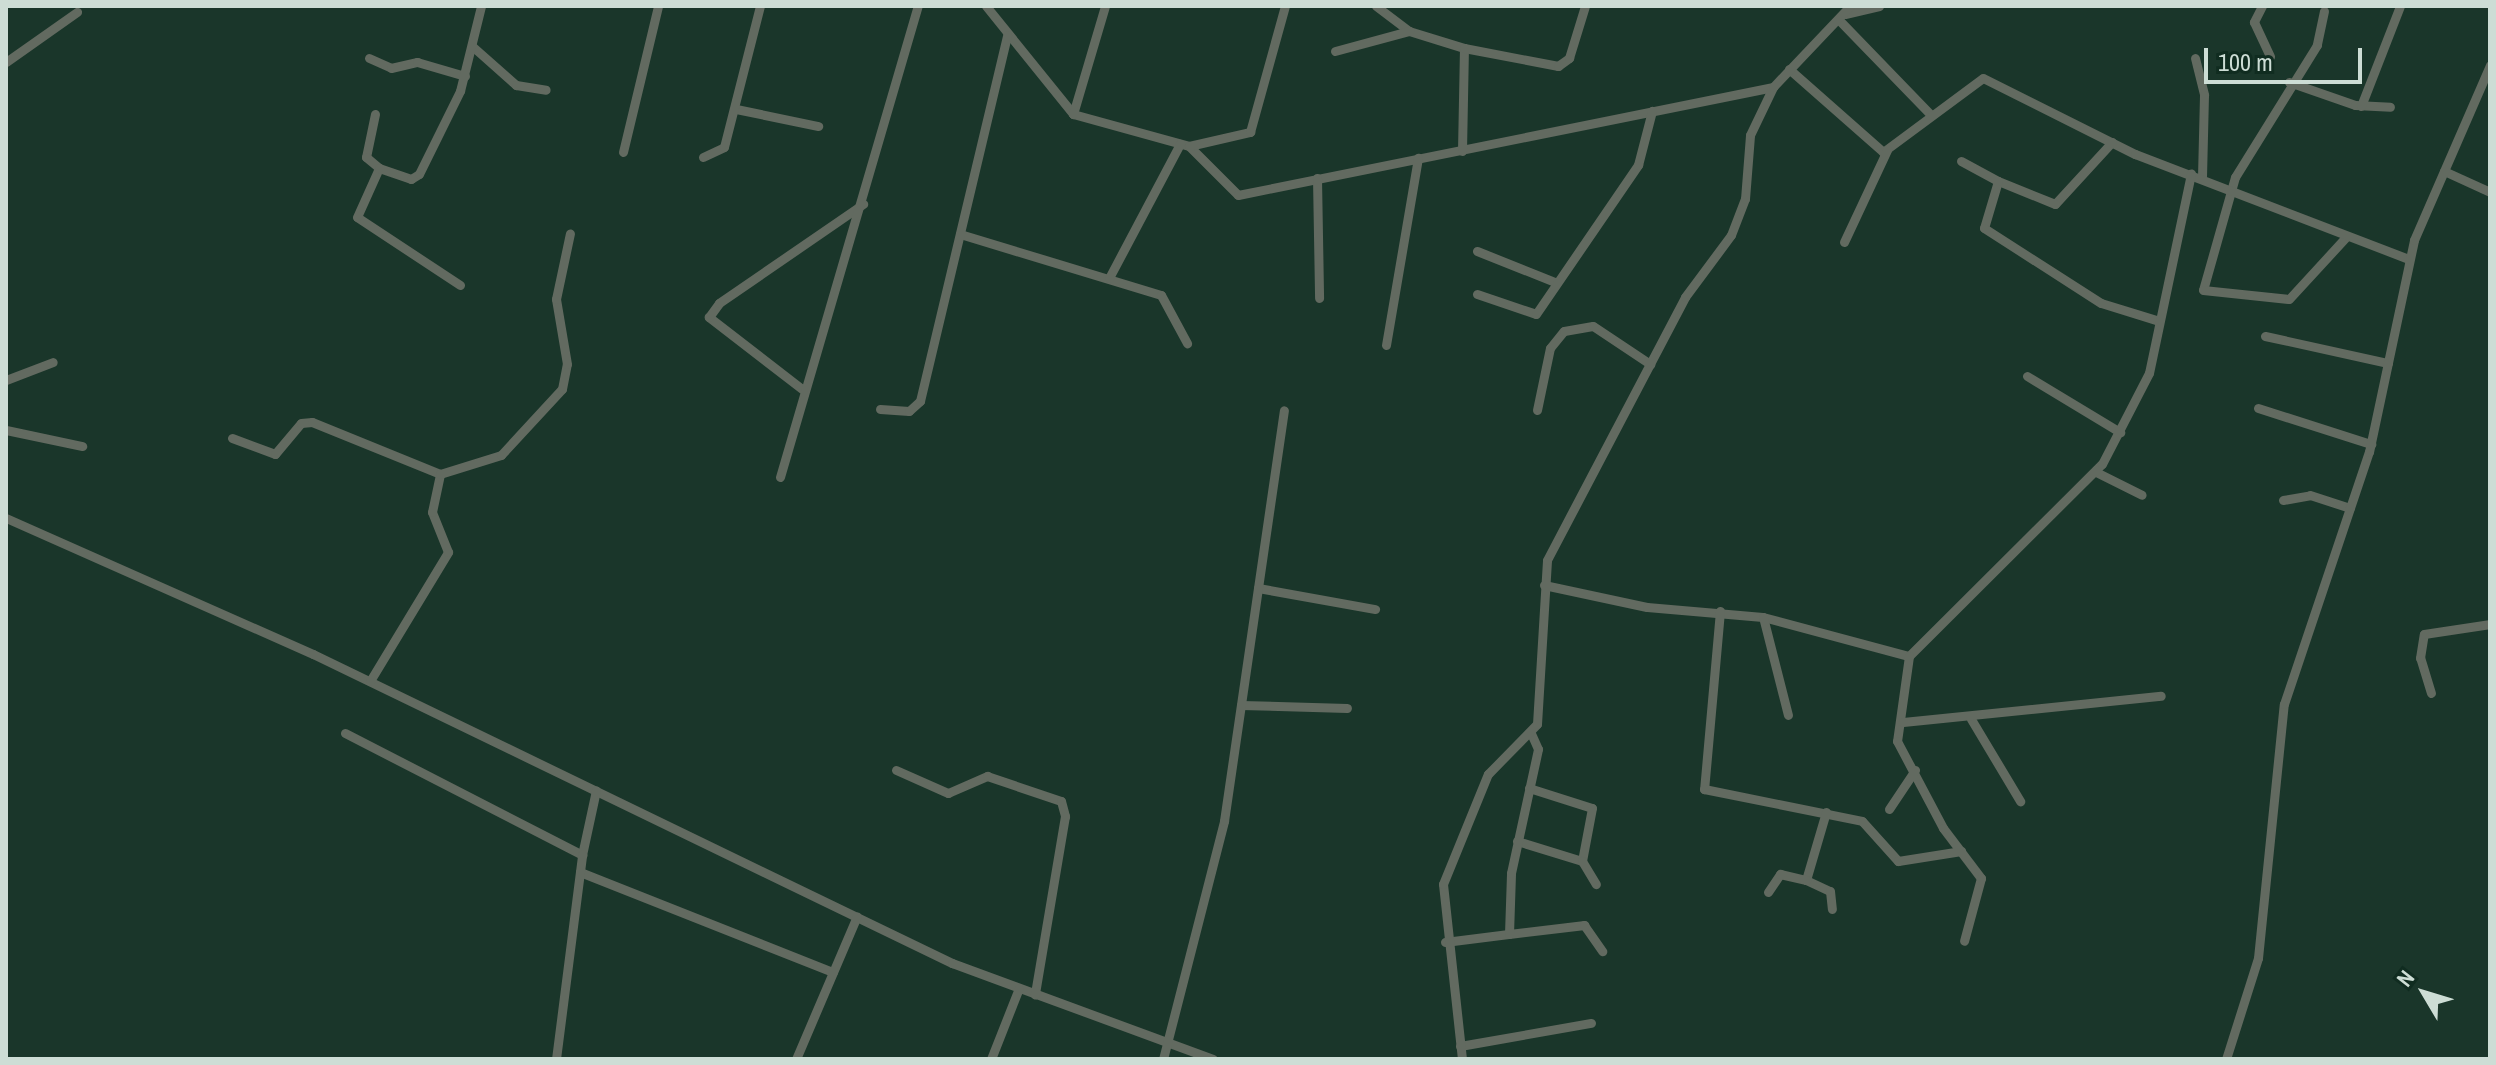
<!DOCTYPE html>
<style>
body{margin:0}
#map{position:relative;width:2496px;height:1065px;overflow:hidden;background:#1a362a;font-family:"Archivo Narrow",sans-serif}
div>[style]{position:absolute}
[style*='--x']{left:calc(var(--x)*1px);top:calc(var(--y)*1px);width:calc(var(--w)*1px);rotate:calc(var(--a)*1deg)}
.street>*{height:9px;margin:-4.5px;padding:0 4.5px;transform-origin:4.5px;border-radius:4.5px;background:#626a60}
span{translate:-50% -50%;white-space:nowrap;text-align:center;line-height:1.15;-webkit-text-stroke:6px #102c20;paint-order:stroke}
.frame{position:absolute;inset:0;border:8px solid #cdddd5;pointer-events:none}
.north{position:absolute;left:2384px;top:953px;width:80px;height:80px;-webkit-text-stroke:6px #102c20;paint-order:stroke;rotate:308deg;font-size:22px;font-weight:700;line-height:32px;text-align:center;color:#cdddd5}
.north::after{content:'';display:block;margin:auto;width:28px;height:36px;background:#cdddd5;clip-path:polygon(50% 0,100% 100%,50% 72%,0 100%)}
.scale{position:absolute;left:2204px;top:48px;width:158px;height:36px;box-sizing:border-box;border:4px solid #cdddd5;border-top:0;padding-left:10px;font-size:24px;line-height:28px;white-space:nowrap;color:#cdddd5;-webkit-text-stroke:6px #102c20;paint-order:stroke}
</style>
<div id="map">
<div class="street">
<i style="--x:986;--y:6;--w:139;--a:51.1"></i>
<i style="--x:1073;--y:114;--w:120;--a:15.4"></i>
<i style="--x:1189;--y:146;--w:69;--a:45"></i>
<i style="--x:1238;--y:195;--w:546;--a:-11.41"></i>
<i style="--x:1376;--y:6;--w:41;--a:37.1"></i>
<i style="--x:1409;--y:31;--w:58;--a:17.2"></i>
<i style="--x:2262;--y:6;--w:18;--a:117"></i>
<i style="--x:2254;--y:22;--w:38;--a:65"></i>
<i style="--x:2324;--y:11;--w:35;--a:102"></i>
<i style="--x:2317;--y:45;--w:155;--a:121.8"></i>
<i style="--x:2235;--y:177;--w:117;--a:105.8"></i>
<i style="--x:2203;--y:290;--w:86;--a:6"></i>
<i style="--x:2289;--y:299;--w:84;--a:-47.4"></i>
<i style="--x:1845;--y:14;--w:35;--a:-13"></i>
<i style="--x:1839;--y:20;--w:132;--a:45.9"></i>
<i style="--x:472;--y:46;--w:59;--a:41.6"></i>
<i style="--x:516;--y:85;--w:30;--a:9"></i>
<i style="--x:1335;--y:51;--w:77;--a:-15.1"></i>
<i style="--x:369;--y:58;--w:24;--a:24"></i>
<i style="--x:391;--y:68;--w:27;--a:-13"></i>
<i style="--x:417;--y:62;--w:50;--a:16.3"></i>
<i style="--x:2195;--y:58;--w:38;--a:76"></i>
<i style="--x:2204;--y:95;--w:81;--a:91.4"></i>
<i style="--x:6;--y:62;--w:87;--a:-35.2"></i>
<i style="--x:1789;--y:69;--w:125;--a:41.4"></i>
<i style="--x:1883;--y:152;--w:124;--a:-36.5"></i>
<i style="--x:1983;--y:78;--w:170;--a:26.6"></i>
<i style="--x:2135;--y:154;--w:293;--a:21"></i>
<i style="--x:2289;--y:82;--w:70;--a:19.2"></i>
<i style="--x:2355;--y:105;--w:35;--a:3"></i>
<i style="--x:2361;--y:106;--w:107;--a:-68.7"></i>
<i style="--x:736;--y:109;--w:84;--a:11.7"></i>
<i style="--x:375;--y:114;--w:44;--a:101.8"></i>
<i style="--x:366;--y:157;--w:17;--a:40"></i>
<i style="--x:1073;--y:114;--w:113;--a:-73.5"></i>
<i style="--x:2112;--y:142;--w:84;--a:132.6"></i>
<i style="--x:2055;--y:204;--w:61;--a:-158"></i>
<i style="--x:1998;--y:181;--w:49;--a:106.6"></i>
<i style="--x:1984;--y:228;--w:139;--a:32.7"></i>
<i style="--x:2101;--y:303;--w:58;--a:17.2"></i>
<i style="--x:1189;--y:146;--w:63;--a:-12.9"></i>
<i style="--x:1250;--y:132;--w:131;--a:-74.5"></i>
<i style="--x:1462;--y:151;--w:103;--a:-88.9"></i>
<i style="--x:1464;--y:48;--w:96;--a:10.8"></i>
<i style="--x:1558;--y:66;--w:14;--a:-36"></i>
<i style="--x:1569;--y:58;--w:54;--a:-72.9"></i>
<i style="--x:623;--y:152;--w:150;--a:-76.5"></i>
<i style="--x:703;--y:157;--w:23;--a:-25"></i>
<i style="--x:724;--y:147;--w:146;--a:-75.7"></i>
<i style="--x:1961;--y:161;--w:42;--a:28.4"></i>
<i style="--x:2444;--y:171;--w:51;--a:24.5"></i>
<i style="--x:1317;--y:178;--w:120;--a:89"></i>
<i style="--x:960;--y:234;--w:210;--a:16.9"></i>
<i style="--x:1161;--y:295;--w:55;--a:61.6"></i>
<i style="--x:1844;--y:242;--w:102;--a:-64.9"></i>
<i style="--x:1477;--y:251;--w:84;--a:21.7"></i>
<i style="--x:1109;--y:278;--w:152;--a:-62.1"></i>
<i style="--x:460;--y:285;--w:123;--a:-146.6"></i>
<i style="--x:357;--y:217;--w:54;--a:-65.8"></i>
<i style="--x:379;--y:168;--w:34;--a:19"></i>
<i style="--x:411;--y:179;--w:9;--a:-32"></i>
<i style="--x:419;--y:174;--w:93;--a:-63.7"></i>
<i style="--x:460;--y:91;--w:88;--a:-76.1"></i>
<i style="--x:1477;--y:294;--w:62;--a:18.7"></i>
<i style="--x:1536;--y:314;--w:181;--a:-55.6"></i>
<i style="--x:1638;--y:165;--w:56;--a:-75.5"></i>
<i style="--x:2265;--y:336;--w:126;--a:12.4"></i>
<i style="--x:1386;--y:345;--w:190;--a:-80.3"></i>
<i style="--x:2027;--y:376;--w:109;--a:31.1"></i>
<i style="--x:6;--y:380;--w:50;--a:-21"></i>
<i style="--x:802;--y:389;--w:118;--a:-142.3"></i>
<i style="--x:709;--y:317;--w:17;--a:-54"></i>
<i style="--x:719;--y:303;--w:175;--a:-34.5"></i>
<i style="--x:2258;--y:408;--w:119;--a:17.7"></i>
<i style="--x:880;--y:409;--w:29;--a:4"></i>
<i style="--x:909;--y:411;--w:15;--a:-42"></i>
<i style="--x:920;--y:401;--w:376;--a:-76.6"></i>
<i style="--x:1537;--y:410;--w:63;--a:-78.2"></i>
<i style="--x:1550;--y:348;--w:22;--a:-51"></i>
<i style="--x:1564;--y:331;--w:29;--a:-10"></i>
<i style="--x:1593;--y:326;--w:69;--a:33.7"></i>
<i style="--x:6;--y:430;--w:78;--a:11.9"></i>
<i style="--x:232;--y:438;--w:46;--a:20.4"></i>
<i style="--x:275;--y:454;--w:40;--a:-50"></i>
<i style="--x:301;--y:423;--w:11;--a:-5"></i>
<i style="--x:312;--y:422;--w:138;--a:22.1"></i>
<i style="--x:2096;--y:472;--w:51;--a:26.6"></i>
<i style="--x:780;--y:477;--w:491;--a:-73.7"></i>
<i style="--x:2283;--y:500;--w:27;--a:-10"></i>
<i style="--x:2310;--y:495;--w:42;--a:18"></i>
<i style="--x:6;--y:518;--w:336;--a:23.9"></i>
<i style="--x:313;--y:654;--w:710;--a:25.81"></i>
<i style="--x:952;--y:963;--w:278;--a:20.2"></i>
<i style="--x:1544;--y:585;--w:105;--a:12.1"></i>
<i style="--x:1647;--y:607;--w:116;--a:4.9"></i>
<i style="--x:1763;--y:617;--w:151;--a:15"></i>
<i style="--x:1909;--y:656;--w:272;--a:-44.9"></i>
<i style="--x:2102;--y:464;--w:102;--a:-62.7"></i>
<i style="--x:2149;--y:373;--w:204;--a:-78.1"></i>
<i style="--x:1258;--y:588;--w:119;--a:10.2"></i>
<i style="--x:1720;--y:611;--w:179;--a:95.1"></i>
<i style="--x:1704;--y:789;--w:161;--a:11.4"></i>
<i style="--x:1862;--y:821;--w:54;--a:48"></i>
<i style="--x:1898;--y:861;--w:64;--a:-9"></i>
<i style="--x:1763;--y:617;--w:101;--a:75.7"></i>
<i style="--x:1909;--y:656;--w:86;--a:98"></i>
<i style="--x:1897;--y:741;--w:98;--a:62.1"></i>
<i style="--x:1943;--y:828;--w:63;--a:52.8"></i>
<i style="--x:1981;--y:878;--w:65;--a:105.1"></i>
<i style="--x:370;--y:681;--w:151;--a:-58.8"></i>
<i style="--x:448;--y:552;--w:43;--a:-111.8"></i>
<i style="--x:432;--y:512;--w:39;--a:-78"></i>
<i style="--x:440;--y:474;--w:64;--a:-17.3"></i>
<i style="--x:501;--y:455;--w:90;--a:-47.3"></i>
<i style="--x:562;--y:389;--w:25;--a:-79"></i>
<i style="--x:567;--y:364;--w:66;--a:-99.6"></i>
<i style="--x:556;--y:299;--w:67;--a:-78"></i>
<i style="--x:2431;--y:693;--w:37;--a:-107"></i>
<i style="--x:2420;--y:658;--w:24;--a:-81"></i>
<i style="--x:2424;--y:634;--w:67;--a:-8.6"></i>
<i style="--x:1241;--y:705;--w:106;--a:1.6"></i>
<i style="--x:1971;--y:719;--w:96;--a:59.1"></i>
<i style="--x:1903;--y:722;--w:259;--a:-5.8"></i>
<i style="--x:345;--y:733;--w:267;--a:27.2"></i>
<i style="--x:582;--y:855;--w:66;--a:-77.8"></i>
<i style="--x:896;--y:770;--w:57;--a:23.9"></i>
<i style="--x:948;--y:793;--w:43;--a:-23.6"></i>
<i style="--x:987;--y:776;--w:78;--a:18.7"></i>
<i style="--x:1061;--y:801;--w:16;--a:75"></i>
<i style="--x:1065;--y:816;--w:181;--a:99.6"></i>
<i style="--x:1529;--y:788;--w:66;--a:17.6"></i>
<i style="--x:1592;--y:808;--w:54;--a:100.7"></i>
<i style="--x:1889;--y:809;--w:47;--a:-56.3"></i>
<i style="--x:1826;--y:812;--w:71;--a:106.4"></i>
<i style="--x:1806;--y:880;--w:26;--a:25"></i>
<i style="--x:1830;--y:891;--w:18;--a:84"></i>
<i style="--x:1517;--y:841;--w:68;--a:17.1"></i>
<i style="--x:1582;--y:861;--w:27;--a:59"></i>
<i style="--x:580;--y:872;--w:272;--a:21.6"></i>
<i style="--x:1768;--y:892;--w:22;--a:-56"></i>
<i style="--x:1780;--y:874;--w:27;--a:13"></i>
<i style="--x:1509;--y:934;--w:76;--a:-6.8"></i>
<i style="--x:1584;--y:925;--w:32;--a:55"></i>
<i style="--x:1445;--y:942;--w:64;--a:-7.1"></i>
<i style="--x:1509;--y:934;--w:61;--a:-88.1"></i>
<i style="--x:1511;--y:873;--w:127;--a:-77.7"></i>
<i style="--x:1538;--y:749;--w:17;--a:-114"></i>
<i style="--x:1460;--y:1046;--w:133;--a:-10"></i>
<i style="--x:556;--y:1059;--w:206;--a:-82.7"></i>
<i style="--x:796;--y:1059;--w:155;--a:-66.9"></i>
<i style="--x:991;--y:1059;--w:76;--a:-68.5"></i>
<i style="--x:1163;--y:1059;--w:246;--a:-75.6"></i>
<i style="--x:1224;--y:821;--w:415;--a:-81.7"></i>
<i style="--x:1462;--y:1059;--w:176;--a:-96.2"></i>
<i style="--x:1443;--y:884;--w:119;--a:-67.8"></i>
<i style="--x:1488;--y:774;--w:70;--a:-45.6"></i>
<i style="--x:1537;--y:724;--w:164;--a:-86.5"></i>
<i style="--x:1547;--y:560;--w:297;--a:-62.3"></i>
<i style="--x:1685;--y:297;--w:77;--a:-53.4"></i>
<i style="--x:1731;--y:235;--w:39;--a:-69"></i>
<i style="--x:1745;--y:199;--w:64;--a:-85.5"></i>
<i style="--x:1750;--y:135;--w:53;--a:-64.4"></i>
<i style="--x:1773;--y:87;--w:112;--a:-46.5"></i>
<i style="--x:2226;--y:1059;--w:106;--a:-72.4"></i>
<i style="--x:2258;--y:958;--w:255;--a:-84.2"></i>
<i style="--x:2284;--y:704;--w:266;--a:-71.4"></i>
<i style="--x:2369;--y:452;--w:217;--a:-78"></i>
<i style="--x:2414;--y:240;--w:191;--a:-66.5"></i>
</div>
<div class="frame"></div>
<div class="north">N</div>
<div class="scale">100 m</div>
</div>
